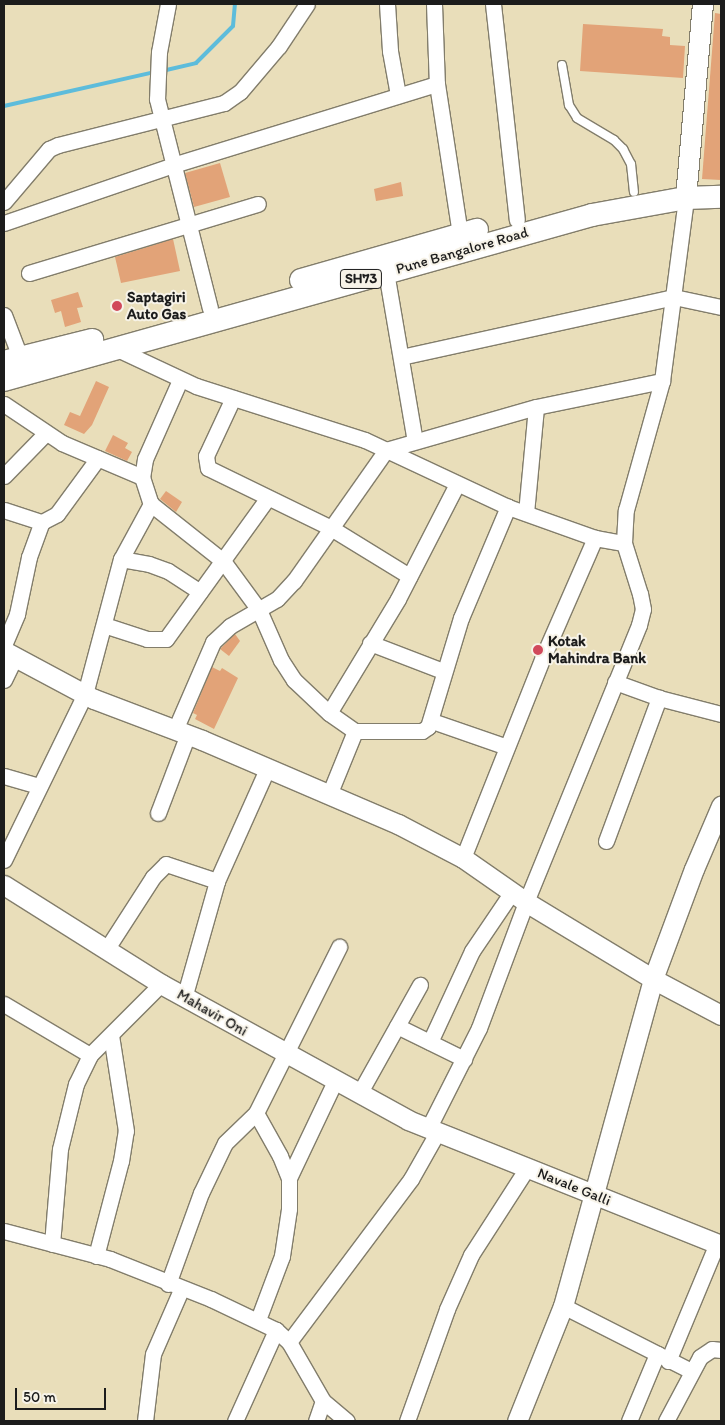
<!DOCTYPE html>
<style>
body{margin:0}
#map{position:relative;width:725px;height:1425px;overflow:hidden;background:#e9deba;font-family:Itim,sans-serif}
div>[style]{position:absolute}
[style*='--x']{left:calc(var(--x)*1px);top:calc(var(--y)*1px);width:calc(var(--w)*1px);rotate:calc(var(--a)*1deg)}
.stream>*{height:4px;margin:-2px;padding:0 2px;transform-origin:2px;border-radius:2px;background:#5dbcdb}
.building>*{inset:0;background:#e2a378}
.roads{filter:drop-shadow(1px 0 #827d6b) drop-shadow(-1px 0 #827d6b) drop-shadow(0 1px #827d6b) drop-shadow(0 -1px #827d6b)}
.service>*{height:8px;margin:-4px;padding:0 4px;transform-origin:4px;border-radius:4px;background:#fff}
.minor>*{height:15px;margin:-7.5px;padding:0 7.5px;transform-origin:7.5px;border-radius:7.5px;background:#fff}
.tertiary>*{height:19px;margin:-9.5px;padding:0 9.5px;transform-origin:9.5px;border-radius:9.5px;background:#fff}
.secondary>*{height:20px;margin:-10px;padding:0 10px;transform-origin:10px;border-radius:10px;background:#fff}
.primary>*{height:22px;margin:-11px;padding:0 11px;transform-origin:11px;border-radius:11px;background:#fff}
.dots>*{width:14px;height:14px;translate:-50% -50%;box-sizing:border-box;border:2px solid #f7f3e8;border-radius:50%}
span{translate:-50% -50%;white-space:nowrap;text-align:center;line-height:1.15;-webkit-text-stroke:4px #f7f3e8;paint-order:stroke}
.shield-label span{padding:1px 4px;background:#f7f3e8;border:1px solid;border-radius:4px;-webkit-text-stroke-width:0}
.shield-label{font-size:14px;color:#1c1c1c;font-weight:700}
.street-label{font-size:15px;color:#1c1c1c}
.poi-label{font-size:15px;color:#1c1c1c;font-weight:700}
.left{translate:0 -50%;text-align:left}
.frame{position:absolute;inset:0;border:5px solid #1c1c1c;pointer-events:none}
.scale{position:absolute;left:15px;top:1388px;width:91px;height:22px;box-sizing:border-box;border:2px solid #1c1c1c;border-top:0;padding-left:6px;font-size:15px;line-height:18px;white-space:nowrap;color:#1c1c1c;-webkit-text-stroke:4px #f7f3e8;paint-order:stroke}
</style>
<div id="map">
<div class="stream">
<i style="--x:162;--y:71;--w:35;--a:-13"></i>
<i style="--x:196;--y:63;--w:52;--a:-45"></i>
<i style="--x:233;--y:26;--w:22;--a:-85"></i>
<i style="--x:4;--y:106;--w:155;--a:-12.7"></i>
</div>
<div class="building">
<i style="clip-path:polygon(715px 13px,721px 14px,721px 180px,702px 179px)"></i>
<i style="clip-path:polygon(583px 24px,663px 29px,662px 36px,670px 37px,670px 45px,685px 46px,683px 78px,580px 71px)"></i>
<i style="clip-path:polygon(220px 163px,230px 197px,194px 207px,185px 173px)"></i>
<i style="clip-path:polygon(401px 182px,403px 196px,376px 201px,374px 189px)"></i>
<i style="clip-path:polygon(173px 239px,180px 271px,121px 283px,115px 257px)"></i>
<i style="clip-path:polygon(78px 292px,83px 307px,77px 308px,81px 322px,65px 327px,61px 311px,55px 313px,51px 300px)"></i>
<i style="clip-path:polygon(96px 381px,109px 387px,92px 425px,84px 434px,64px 425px,70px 412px,80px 416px)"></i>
<i style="clip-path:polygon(113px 435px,128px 443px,125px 448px,132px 452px,127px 461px,105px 451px)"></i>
<i style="clip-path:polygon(166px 491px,182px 502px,176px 512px,160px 499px)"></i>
<i style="clip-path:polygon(235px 634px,240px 641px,229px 656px,220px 649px)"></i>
<i style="clip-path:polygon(212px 667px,220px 671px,222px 668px,238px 678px,214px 729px,195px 719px,197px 715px,193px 713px)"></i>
</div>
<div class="roads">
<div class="service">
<i style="--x:562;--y:65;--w:41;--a:80.1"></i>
<i style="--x:569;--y:105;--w:15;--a:58"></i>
<i style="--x:577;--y:118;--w:43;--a:30.7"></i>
<i style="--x:614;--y:140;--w:13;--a:45"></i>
<i style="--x:623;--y:149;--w:17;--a:62"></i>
<i style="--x:631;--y:164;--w:28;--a:84"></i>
</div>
<div class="minor">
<i style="--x:168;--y:4;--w:49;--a:100.6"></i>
<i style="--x:159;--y:52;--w:47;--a:92.4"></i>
<i style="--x:157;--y:99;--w:216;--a:75.8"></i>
<i style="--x:387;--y:4;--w:47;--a:86.3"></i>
<i style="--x:390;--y:51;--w:45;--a:79.7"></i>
<i style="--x:434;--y:4;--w:80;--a:87.9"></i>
<i style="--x:437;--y:84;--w:153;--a:81.3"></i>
<i style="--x:493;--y:4;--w:217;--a:83.7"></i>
<i style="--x:4;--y:202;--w:70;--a:-49.7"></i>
<i style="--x:49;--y:149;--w:10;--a:-24"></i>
<i style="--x:58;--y:145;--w:171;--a:-14.2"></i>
<i style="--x:224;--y:103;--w:19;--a:-35"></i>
<i style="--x:240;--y:92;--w:60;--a:-49.7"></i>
<i style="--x:279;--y:46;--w:50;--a:-56.3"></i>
<i style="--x:4;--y:223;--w:179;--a:-18.9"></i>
<i style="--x:173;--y:165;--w:276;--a:-17.1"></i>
<i style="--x:386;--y:272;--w:171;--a:80.3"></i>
<i style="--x:29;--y:273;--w:239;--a:-16.8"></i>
<i style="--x:4;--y:315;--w:45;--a:69.1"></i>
<i style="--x:115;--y:348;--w:89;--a:25.1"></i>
<i style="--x:196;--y:386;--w:177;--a:17.7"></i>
<i style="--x:365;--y:440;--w:158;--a:25.1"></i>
<i style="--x:508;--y:507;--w:92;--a:19.6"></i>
<i style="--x:595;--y:538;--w:29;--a:10"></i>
<i style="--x:401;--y:357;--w:280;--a:-12.4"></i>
<i style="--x:674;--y:297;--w:48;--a:12"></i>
<i style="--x:180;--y:380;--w:86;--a:113.9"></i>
<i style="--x:145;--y:459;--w:18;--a:99"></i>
<i style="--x:142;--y:477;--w:28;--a:72"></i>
<i style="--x:151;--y:504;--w:92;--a:38.4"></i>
<i style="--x:223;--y:561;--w:61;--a:53.7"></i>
<i style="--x:259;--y:610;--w:55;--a:66.3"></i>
<i style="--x:281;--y:660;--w:24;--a:57"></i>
<i style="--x:294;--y:680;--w:48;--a:43.3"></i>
<i style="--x:233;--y:398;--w:64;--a:115"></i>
<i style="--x:206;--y:456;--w:12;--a:81"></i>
<i style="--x:208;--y:468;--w:137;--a:26"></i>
<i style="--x:331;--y:528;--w:92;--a:31.6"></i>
<i style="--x:4;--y:404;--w:70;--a:33.9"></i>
<i style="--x:62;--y:443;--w:87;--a:23"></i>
<i style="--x:4;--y:476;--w:59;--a:-45.7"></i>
<i style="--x:457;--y:484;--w:129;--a:117.2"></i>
<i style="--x:398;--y:599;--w:133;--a:121.2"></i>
<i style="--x:329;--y:713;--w:32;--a:35"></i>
<i style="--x:355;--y:731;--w:67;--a:0"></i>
<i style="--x:422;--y:731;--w:7;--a:-34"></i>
<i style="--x:428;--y:727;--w:114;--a:-73.2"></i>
<i style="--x:461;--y:618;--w:121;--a:-67.1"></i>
<i style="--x:4;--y:510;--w:40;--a:18"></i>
<i style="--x:42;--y:522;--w:17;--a:-28"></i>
<i style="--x:57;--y:514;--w:69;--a:-53.8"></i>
<i style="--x:526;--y:513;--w:106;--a:-84.6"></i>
<i style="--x:121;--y:559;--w:28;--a:10"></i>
<i style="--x:149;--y:564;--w:20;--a:20"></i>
<i style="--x:168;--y:571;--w:38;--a:33"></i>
<i style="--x:104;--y:625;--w:45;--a:18"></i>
<i style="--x:147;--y:639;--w:19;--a:0"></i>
<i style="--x:166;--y:639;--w:173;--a:-54.2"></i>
<i style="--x:370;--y:643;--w:78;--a:21"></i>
<i style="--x:4;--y:645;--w:34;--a:-67"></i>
<i style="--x:17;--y:614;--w:58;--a:-78.1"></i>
<i style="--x:29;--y:557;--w:37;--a:-70"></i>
<i style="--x:4;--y:680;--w:25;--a:-64"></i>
<i style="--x:615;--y:682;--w:47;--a:20"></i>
<i style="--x:659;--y:698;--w:64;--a:14.5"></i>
<i style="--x:432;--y:721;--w:79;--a:19.1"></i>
<i style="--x:175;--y:730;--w:96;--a:-66.6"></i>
<i style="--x:213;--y:642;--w:23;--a:-43"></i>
<i style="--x:230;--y:626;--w:54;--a:-29.9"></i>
<i style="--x:277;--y:599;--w:25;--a:-47"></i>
<i style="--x:294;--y:581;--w:160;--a:-54.9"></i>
<i style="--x:386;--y:450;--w:156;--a:-16"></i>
<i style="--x:536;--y:407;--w:129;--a:-11.7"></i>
<i style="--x:4;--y:776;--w:37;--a:16"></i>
<i style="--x:329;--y:795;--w:69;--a:-67.9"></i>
<i style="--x:158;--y:813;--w:85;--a:-69.2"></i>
<i style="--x:606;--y:841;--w:153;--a:-69.7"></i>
<i style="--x:463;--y:858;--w:216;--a:-68.3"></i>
<i style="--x:543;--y:657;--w:130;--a:-66.4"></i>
<i style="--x:4;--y:860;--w:185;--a:-64"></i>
<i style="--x:85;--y:694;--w:140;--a:-75.1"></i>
<i style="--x:121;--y:559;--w:63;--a:-61.4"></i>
<i style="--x:106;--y:950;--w:87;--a:-57.2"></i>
<i style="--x:153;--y:877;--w:18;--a:-45"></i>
<i style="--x:166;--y:864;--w:54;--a:18.4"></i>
<i style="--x:184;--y:998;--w:122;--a:-74.2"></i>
<i style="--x:217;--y:881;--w:123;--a:-65.9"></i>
<i style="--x:4;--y:1004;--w:100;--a:30.7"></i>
<i style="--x:397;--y:1026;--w:75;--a:26.2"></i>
<i style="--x:430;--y:1042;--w:100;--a:-65.2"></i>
<i style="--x:472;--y:951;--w:71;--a:-55.9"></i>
<i style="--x:359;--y:1094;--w:125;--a:-60.8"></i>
<i style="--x:256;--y:1113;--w:49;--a:60.8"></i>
<i style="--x:280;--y:1156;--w:24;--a:68"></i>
<i style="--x:289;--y:1178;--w:31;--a:90"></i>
<i style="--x:289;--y:1209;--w:48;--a:98.5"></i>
<i style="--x:282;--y:1256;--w:68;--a:110.6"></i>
<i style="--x:428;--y:1129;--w:113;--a:-63.2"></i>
<i style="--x:479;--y:1028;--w:134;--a:-69.5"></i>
<i style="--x:526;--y:902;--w:299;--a:-67.8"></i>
<i style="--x:639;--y:625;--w:16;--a:-76"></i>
<i style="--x:643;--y:609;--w:15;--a:-101"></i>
<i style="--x:640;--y:594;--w:53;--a:-107.4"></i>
<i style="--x:624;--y:543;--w:33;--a:-87"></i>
<i style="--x:626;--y:510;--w:134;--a:-74.4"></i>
<i style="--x:662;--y:381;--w:185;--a:-82.5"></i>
<i style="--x:289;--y:1178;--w:107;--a:-64.6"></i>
<i style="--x:4;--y:1231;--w:110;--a:14.8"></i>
<i style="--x:110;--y:1259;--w:109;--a:21.6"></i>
<i style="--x:211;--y:1299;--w:72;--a:25.5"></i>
<i style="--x:276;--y:1330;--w:18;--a:43"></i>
<i style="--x:289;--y:1342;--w:68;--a:60"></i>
<i style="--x:323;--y:1401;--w:31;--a:40"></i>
<i style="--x:52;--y:1244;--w:95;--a:-85.2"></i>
<i style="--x:60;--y:1149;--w:67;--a:-76.2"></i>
<i style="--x:76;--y:1084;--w:32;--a:-64"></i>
<i style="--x:90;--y:1055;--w:100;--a:-45"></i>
<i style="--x:96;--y:1256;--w:98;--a:-75.3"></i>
<i style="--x:121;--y:1161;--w:30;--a:-81"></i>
<i style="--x:126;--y:1131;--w:97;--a:-98.9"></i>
<i style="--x:168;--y:1284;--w:97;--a:-70.1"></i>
<i style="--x:201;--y:1193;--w:55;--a:-64.4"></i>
<i style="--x:225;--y:1143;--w:43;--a:-44.1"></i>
<i style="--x:256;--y:1113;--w:186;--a:-63.4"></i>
<i style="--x:563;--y:1306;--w:144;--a:26.9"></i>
<i style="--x:289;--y:1342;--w:204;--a:-53.2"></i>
<i style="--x:411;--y:1179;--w:53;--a:-60.5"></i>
<i style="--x:668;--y:1361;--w:128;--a:-67.4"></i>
<i style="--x:145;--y:1421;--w:67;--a:-83.2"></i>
<i style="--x:153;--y:1354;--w:70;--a:-66.4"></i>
<i style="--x:235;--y:1421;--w:100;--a:-65.7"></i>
<i style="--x:316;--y:1421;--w:21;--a:-71"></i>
<i style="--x:407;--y:1421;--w:119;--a:-70.3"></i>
<i style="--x:447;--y:1309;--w:59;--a:-66"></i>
<i style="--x:471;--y:1255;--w:103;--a:-57.2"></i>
<i style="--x:629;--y:1421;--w:73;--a:-67.3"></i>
<i style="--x:666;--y:1421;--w:72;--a:-62"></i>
<i style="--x:700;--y:1357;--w:14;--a:-34"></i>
<i style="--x:712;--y:1349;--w:9;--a:6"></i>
</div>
<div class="tertiary">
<i style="--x:4;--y:651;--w:102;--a:28.1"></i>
<i style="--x:94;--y:699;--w:116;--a:20.8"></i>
<i style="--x:202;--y:740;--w:213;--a:23.2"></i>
<i style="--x:398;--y:824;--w:73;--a:27.6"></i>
<i style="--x:463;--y:858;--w:77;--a:34.9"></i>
<i style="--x:526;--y:902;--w:149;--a:31.2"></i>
<i style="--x:653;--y:979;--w:77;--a:27.9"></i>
<i style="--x:4;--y:885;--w:186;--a:32.2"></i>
<i style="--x:161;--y:984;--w:282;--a:28.8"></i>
<i style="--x:408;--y:1120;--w:337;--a:21.8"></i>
<i style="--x:517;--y:1421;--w:124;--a:-68.2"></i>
<i style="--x:563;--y:1306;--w:339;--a:-74.6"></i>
<i style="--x:653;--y:979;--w:117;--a:-69.6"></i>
<i style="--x:694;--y:869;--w:69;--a:-66.8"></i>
</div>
<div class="secondary">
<i style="--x:686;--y:198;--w:195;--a:-85"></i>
</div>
<div class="primary">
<i style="--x:301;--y:280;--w:183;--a:-15.9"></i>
<i style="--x:4;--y:362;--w:91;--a:-14"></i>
<i style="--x:4;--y:380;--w:611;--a:-15.67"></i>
<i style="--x:592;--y:215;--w:96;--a:-10.3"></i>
<i style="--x:686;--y:198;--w:35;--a:-2"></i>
</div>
</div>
<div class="dots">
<i style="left:117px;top:306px;background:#d1495b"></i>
<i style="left:538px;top:650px;background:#d1495b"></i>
</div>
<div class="shield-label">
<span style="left:361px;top:279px">SH73</span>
</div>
<div class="street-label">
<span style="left:462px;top:251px;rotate:-16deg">Pune Bangalore Road</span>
<span style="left:212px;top:1013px;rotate:30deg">Mahavir Oni</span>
<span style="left:574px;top:1187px;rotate:22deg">Navale Galli</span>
</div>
<div class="poi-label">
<span class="left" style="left:127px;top:306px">Saptagiri<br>Auto Gas</span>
<span class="left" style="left:548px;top:650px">Kotak<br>Mahindra Bank</span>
</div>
<div class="frame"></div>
<div class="scale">50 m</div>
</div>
